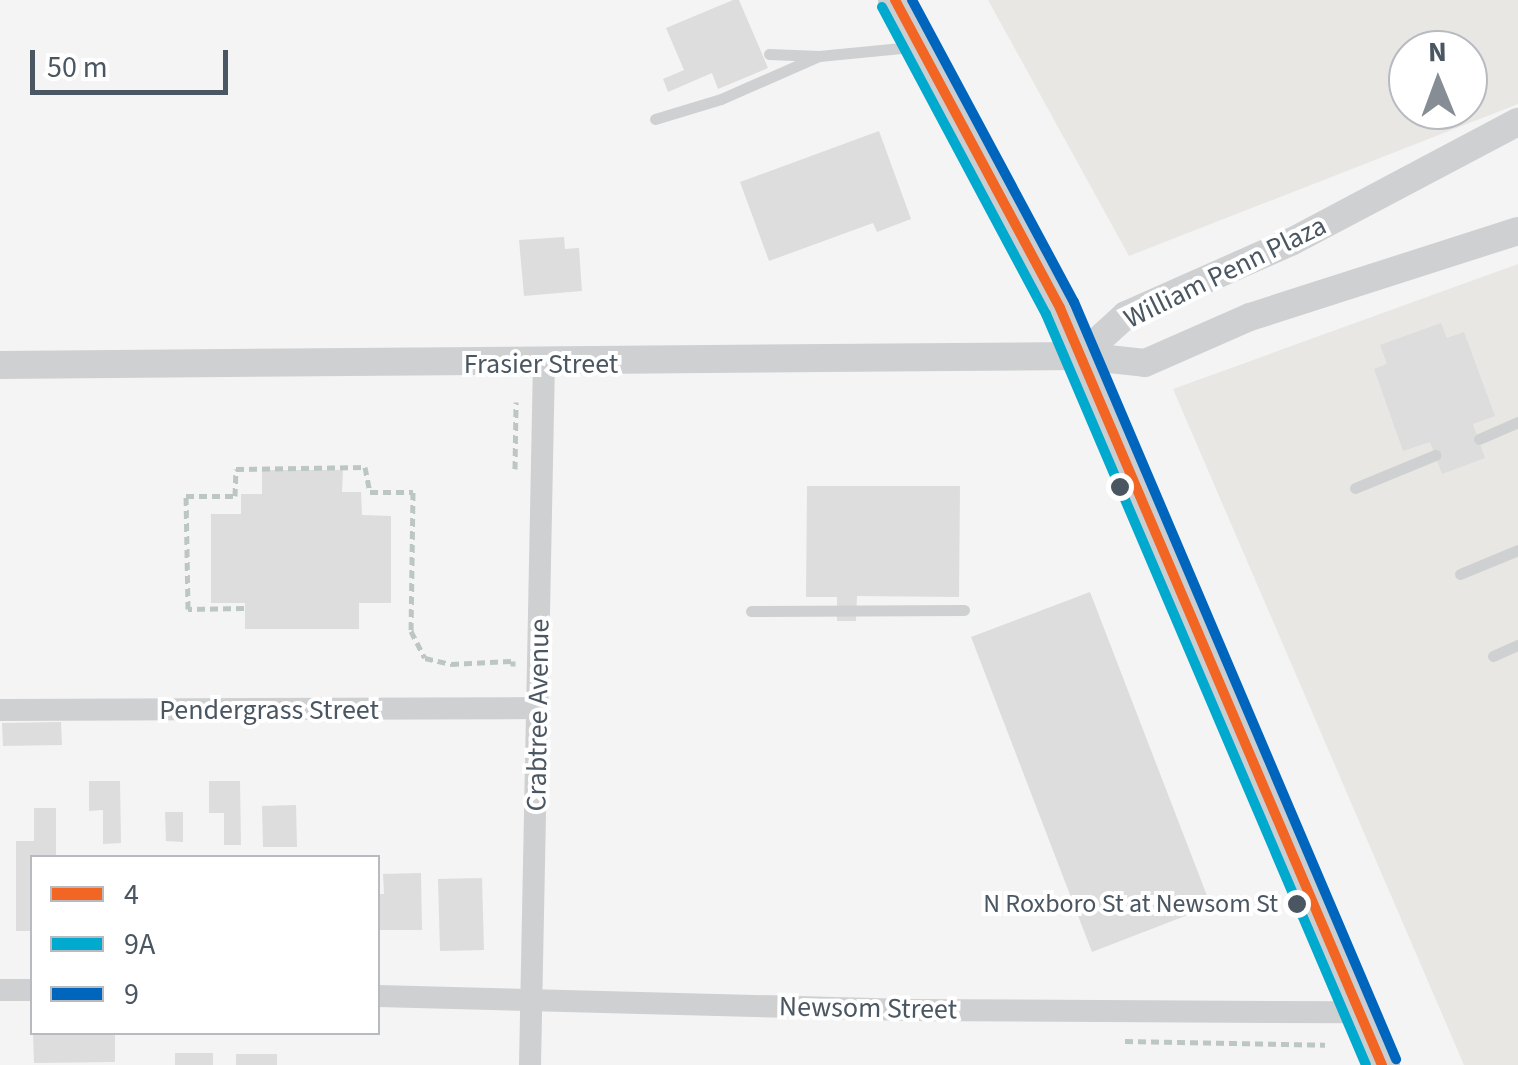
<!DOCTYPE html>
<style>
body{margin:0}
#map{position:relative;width:1518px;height:1065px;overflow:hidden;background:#f4f4f4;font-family:"Source Sans 3",sans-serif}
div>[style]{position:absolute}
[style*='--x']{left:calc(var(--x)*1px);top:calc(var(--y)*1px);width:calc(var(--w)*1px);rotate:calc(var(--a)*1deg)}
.commercial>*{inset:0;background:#e8e7e3}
.building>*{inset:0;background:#ddddde}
.path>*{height:5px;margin-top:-2.5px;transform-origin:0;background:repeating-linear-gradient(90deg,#bcc7c4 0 8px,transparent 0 13px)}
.service>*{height:11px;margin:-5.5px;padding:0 5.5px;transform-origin:5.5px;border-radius:5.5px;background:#ced0d2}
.minor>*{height:22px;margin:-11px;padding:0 11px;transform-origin:11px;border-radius:11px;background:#ced0d2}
.tertiary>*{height:28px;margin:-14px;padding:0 14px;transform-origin:14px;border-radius:14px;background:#ced0d2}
.primary>*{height:35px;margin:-17.5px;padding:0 17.5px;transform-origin:17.5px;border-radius:17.5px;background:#caced1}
.bus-1>*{height:10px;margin:-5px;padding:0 5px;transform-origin:5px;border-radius:5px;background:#f26522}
.bus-2>*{height:10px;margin:-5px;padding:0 5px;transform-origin:5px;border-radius:5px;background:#00a9ce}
.bus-3>*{height:10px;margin:-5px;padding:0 5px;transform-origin:5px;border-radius:5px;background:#0065bd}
.dots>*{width:28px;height:28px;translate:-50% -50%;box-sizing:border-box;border:5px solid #fff;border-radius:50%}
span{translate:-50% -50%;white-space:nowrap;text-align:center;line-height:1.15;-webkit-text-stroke:8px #fff;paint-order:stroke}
.bus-label{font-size:26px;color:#4a5661}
.right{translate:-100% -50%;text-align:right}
.street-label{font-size:28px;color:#4a5661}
.legend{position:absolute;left:30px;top:855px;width:350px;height:180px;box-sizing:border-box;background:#fff;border:2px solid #b7bbc0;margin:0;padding:12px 18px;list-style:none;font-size:30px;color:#4a5661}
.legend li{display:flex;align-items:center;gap:20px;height:50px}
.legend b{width:50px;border:2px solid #b7bbc0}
.north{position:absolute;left:1388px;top:30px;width:100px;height:100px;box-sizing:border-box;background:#fff;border:2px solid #b7bbc0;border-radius:50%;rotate:359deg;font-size:28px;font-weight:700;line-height:40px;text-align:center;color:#4a5661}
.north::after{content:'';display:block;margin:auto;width:35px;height:45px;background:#868d94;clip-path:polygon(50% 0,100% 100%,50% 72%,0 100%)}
.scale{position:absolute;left:30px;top:50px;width:198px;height:45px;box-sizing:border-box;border:5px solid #4a5661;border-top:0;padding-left:12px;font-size:30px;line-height:35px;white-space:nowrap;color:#4a5661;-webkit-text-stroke:8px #fff;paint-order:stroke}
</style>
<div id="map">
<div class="commercial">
<i style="clip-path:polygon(evenodd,988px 0,1518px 0,1518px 104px,1129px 256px,988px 0,1408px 50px,1468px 50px,1468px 110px,1408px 110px,1408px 50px)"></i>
<i style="clip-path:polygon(1518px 264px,1518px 1065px,1464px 1065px,1173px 389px)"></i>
</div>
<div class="building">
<i style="clip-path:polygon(733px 0,739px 0,768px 68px,718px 89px,712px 73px,668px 92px,663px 79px,684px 70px,666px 28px)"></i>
<i style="clip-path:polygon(879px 131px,911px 219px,877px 232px,873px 223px,769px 261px,740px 182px)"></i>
<i style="clip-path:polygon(564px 237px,565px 249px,579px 248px,582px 291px,524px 296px,519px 240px)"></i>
<i style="clip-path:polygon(1441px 323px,1447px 338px,1464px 332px,1495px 416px,1473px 424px,1485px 458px,1442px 474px,1430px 442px,1403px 451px,1374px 369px,1387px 364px,1380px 345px)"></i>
<i style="clip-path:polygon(262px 470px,343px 470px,342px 492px,361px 492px,362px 515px,391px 516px,391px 603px,359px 603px,359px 629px,245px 629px,245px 603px,211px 603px,211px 514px,241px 514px,241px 494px,262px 494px)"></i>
<i style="clip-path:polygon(807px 486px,960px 486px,959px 597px,857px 596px,856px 621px,837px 621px,837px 597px,806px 597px)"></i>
<i style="clip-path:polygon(1090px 592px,1211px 906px,1092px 952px,971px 637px)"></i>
<i style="clip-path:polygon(61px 722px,62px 745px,3px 746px,2px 723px)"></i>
<i style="clip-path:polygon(89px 781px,120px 781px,121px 843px,103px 844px,103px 810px,89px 811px)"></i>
<i style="clip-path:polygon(209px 781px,240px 781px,241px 845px,224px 845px,224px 813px,209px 813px)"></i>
<i style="clip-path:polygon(296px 805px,297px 847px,263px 847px,262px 806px)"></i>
<i style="clip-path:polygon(34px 808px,56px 808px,56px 858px,32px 858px,32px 931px,16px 931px,16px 841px,34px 841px)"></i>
<i style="clip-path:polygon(165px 812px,183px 812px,183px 842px,166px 841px)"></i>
<i style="clip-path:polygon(421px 873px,422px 930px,378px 930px,378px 894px,384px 894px,383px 874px)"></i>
<i style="clip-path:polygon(482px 878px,484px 950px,440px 951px,438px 879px)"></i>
<i style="clip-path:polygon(33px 1032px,115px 1032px,115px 1062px,34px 1063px)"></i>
<i style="clip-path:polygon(175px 1053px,213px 1053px,213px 1065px,175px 1065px)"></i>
<i style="clip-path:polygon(236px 1054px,277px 1054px,277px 1065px,236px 1065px)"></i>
</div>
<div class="path">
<i style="--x:515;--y:469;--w:67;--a:-89.1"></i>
<i style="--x:244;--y:608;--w:56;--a:179"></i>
<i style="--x:188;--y:609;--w:113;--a:-91"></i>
<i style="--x:186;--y:496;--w:49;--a:0"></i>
<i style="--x:235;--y:496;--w:27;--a:-88"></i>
<i style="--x:236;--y:469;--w:129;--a:-0.9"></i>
<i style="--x:365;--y:467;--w:25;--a:79"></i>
<i style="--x:370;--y:492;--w:43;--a:0"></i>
<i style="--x:413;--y:492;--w:139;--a:90.8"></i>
<i style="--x:411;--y:631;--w:30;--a:63"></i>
<i style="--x:425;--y:658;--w:27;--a:13"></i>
<i style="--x:451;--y:664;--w:62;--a:-2.8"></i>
<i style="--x:513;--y:661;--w:5;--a:90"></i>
<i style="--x:1125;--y:1041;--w:200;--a:1.1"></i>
</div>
<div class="service">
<i style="--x:769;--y:54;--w:50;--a:2.3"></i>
<i style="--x:819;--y:56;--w:93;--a:-5.5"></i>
<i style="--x:655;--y:119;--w:69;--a:-16.9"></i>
<i style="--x:721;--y:99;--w:107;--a:-23.7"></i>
<i style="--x:1479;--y:439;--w:43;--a:-23.6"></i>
<i style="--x:1355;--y:488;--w:87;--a:-22.4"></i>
<i style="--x:1460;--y:574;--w:63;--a:-22.5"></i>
<i style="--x:751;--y:611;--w:213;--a:-0.3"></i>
<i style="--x:1493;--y:656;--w:27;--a:-24"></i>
</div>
<div class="minor">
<i style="--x:0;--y:710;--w:539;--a:-0.21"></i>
<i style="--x:0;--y:990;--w:32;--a:0"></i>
<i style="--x:378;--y:996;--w:531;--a:1.51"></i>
<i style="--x:909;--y:1010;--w:450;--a:0.3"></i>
<i style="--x:530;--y:1065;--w:701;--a:-88.86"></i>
</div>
<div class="tertiary">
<i style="--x:1081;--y:356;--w:61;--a:-42.3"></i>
<i style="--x:1126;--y:315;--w:180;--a:-23.9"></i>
<i style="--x:1291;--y:242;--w:257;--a:-27.9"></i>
<i style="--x:0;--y:365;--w:1081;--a:-0.48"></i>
<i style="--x:1081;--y:356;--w:64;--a:6.2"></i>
<i style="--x:1145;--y:363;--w:115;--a:-23.7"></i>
<i style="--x:1250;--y:317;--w:281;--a:-17.8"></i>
</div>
<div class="primary">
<i style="--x:895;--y:0;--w:349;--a:61.8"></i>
<i style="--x:1060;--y:308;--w:823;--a:66.96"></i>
</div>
<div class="bus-1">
<i style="--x:895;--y:0;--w:349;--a:61.8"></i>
<i style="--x:1060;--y:308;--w:823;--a:66.96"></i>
</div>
<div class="bus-2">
<i style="--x:882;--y:7;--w:348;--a:61.9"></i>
<i style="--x:1046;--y:314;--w:816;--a:66.92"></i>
</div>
<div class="bus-3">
<i style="--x:912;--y:0;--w:343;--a:61.8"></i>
<i style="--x:1074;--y:302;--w:823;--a:66.96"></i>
</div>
<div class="dots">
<i style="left:1120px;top:487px;background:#4a5661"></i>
<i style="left:1297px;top:904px;background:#4a5661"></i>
</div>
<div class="bus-label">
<span class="right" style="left:1278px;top:904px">N Roxboro St at Newsom St</span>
</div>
<div class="street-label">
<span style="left:1225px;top:272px;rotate:-26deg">William Penn Plaza</span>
<span style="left:541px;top:364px">Frasier Street</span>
<span style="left:269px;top:710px">Pendergrass Street</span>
<span style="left:538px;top:715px;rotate:-89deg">Crabtree Avenue</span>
<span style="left:868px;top:1008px;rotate:1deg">Newsom Street</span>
</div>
<ul class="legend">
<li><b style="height:12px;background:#f26522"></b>4</li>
<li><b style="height:12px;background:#00a9ce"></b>9A</li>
<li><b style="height:12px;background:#0065bd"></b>9</li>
</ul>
<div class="north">N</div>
<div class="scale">50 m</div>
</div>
